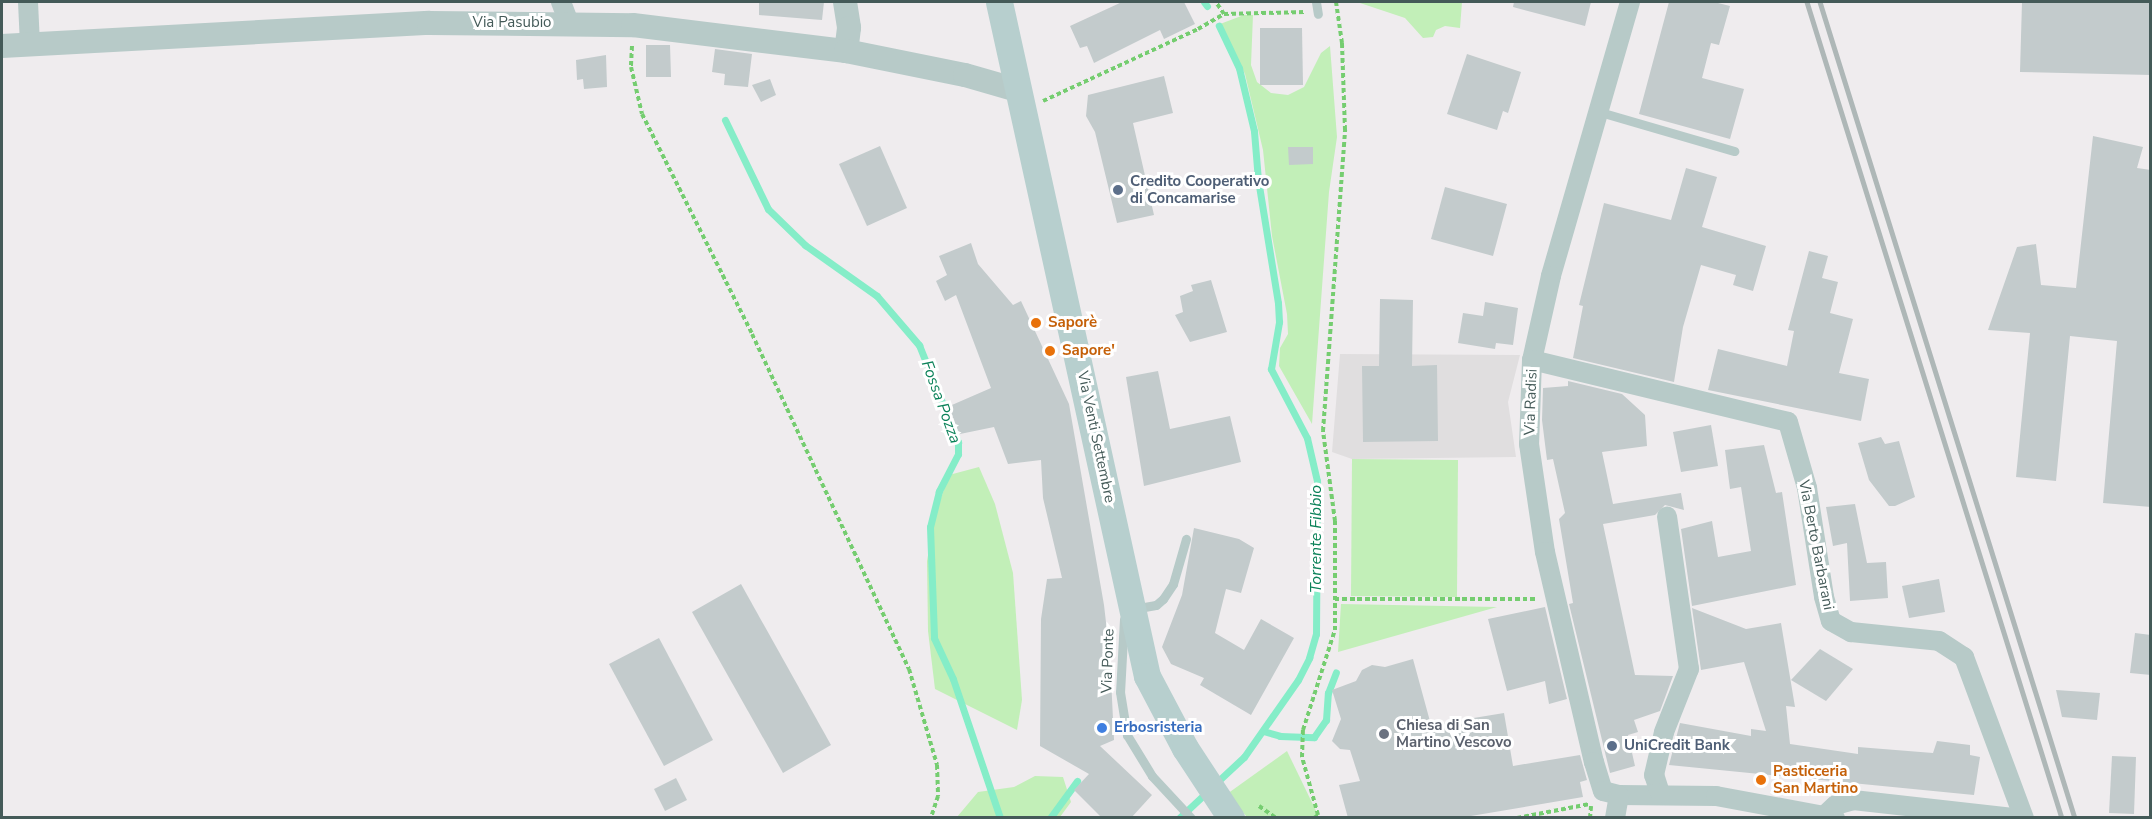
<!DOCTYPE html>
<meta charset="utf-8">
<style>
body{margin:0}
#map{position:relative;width:2152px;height:819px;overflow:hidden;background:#efecee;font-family:"Nunito Sans",sans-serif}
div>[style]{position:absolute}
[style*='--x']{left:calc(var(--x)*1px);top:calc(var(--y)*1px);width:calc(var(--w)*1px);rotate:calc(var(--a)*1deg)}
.education>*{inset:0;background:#e0dedf}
.green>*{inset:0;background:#c2efb8}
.stream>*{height:7px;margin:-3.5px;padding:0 3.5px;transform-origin:3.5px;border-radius:3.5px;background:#85edc8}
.building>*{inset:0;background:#c3cbcc}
.path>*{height:4px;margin-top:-2px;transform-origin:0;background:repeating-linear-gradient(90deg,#75cd70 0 4.5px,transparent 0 7.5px)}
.service>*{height:9px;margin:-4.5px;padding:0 4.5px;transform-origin:4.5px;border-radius:4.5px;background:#b7cac8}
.minor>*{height:20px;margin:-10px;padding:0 10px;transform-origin:10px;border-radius:10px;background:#b7cac8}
.tertiary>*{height:24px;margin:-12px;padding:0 12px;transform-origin:12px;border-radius:12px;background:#b7cac8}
.secondary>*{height:27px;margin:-13.5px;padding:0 13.5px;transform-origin:13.5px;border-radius:13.5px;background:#b7cfce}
.rail>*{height:4.5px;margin:-2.25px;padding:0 2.25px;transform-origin:2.25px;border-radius:2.25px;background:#aeb7b7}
.dots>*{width:16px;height:16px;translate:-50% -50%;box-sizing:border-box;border:3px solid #fff;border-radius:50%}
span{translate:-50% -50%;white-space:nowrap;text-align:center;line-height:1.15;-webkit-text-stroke:6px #fff;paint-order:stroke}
.street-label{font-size:15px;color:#445a58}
.service-label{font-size:15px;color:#4e5e75;font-weight:700}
.left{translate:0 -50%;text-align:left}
.food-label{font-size:15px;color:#c56008;font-weight:700}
.worship-label{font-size:15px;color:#5b616d;font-weight:700}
.shop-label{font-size:15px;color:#366cbe;font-weight:700}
.water-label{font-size:16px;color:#0b8259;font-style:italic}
.frame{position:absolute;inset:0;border:3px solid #445a58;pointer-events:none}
</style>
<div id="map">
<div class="education">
<i style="clip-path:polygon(1340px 354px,1520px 355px,1508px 402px,1516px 457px,1352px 459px,1332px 452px)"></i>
</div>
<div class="green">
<i style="clip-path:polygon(1357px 2px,1462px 2px,1460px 28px,1445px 26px,1436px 30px,1433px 37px,1423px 38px,1405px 18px)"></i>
<i style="clip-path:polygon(1244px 15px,1253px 15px,1251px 65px,1257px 82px,1271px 93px,1288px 95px,1304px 87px,1321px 53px,1330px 46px,1337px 137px,1329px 192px,1312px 424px,1279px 366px,1280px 348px,1288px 334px,1287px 314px,1272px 236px,1263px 150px,1245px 74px,1220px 24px)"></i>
<i style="clip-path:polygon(1352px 459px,1458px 460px,1457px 597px,1351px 596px)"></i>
<i style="clip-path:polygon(979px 467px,995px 504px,1013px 573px,1022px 700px,1017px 730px,935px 689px,928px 631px,927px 561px,935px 515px,949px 475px)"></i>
<i style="clip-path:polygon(1341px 604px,1497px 607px,1338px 652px)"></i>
<i style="clip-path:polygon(1287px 751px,1319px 817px,1247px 817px,1227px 794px)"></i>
<i style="clip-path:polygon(1035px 776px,1063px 777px,1071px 802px,1060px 817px,957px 817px,978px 792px,1014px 787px)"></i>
</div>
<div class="stream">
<i style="--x:1204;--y:2;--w:5;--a:53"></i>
<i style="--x:725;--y:120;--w:99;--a:64.2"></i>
<i style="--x:768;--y:209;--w:52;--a:44.2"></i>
<i style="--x:805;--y:245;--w:88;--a:35.3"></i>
<i style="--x:877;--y:296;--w:65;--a:49.4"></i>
<i style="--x:919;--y:345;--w:105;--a:68.1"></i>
<i style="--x:958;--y:442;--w:12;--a:90"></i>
<i style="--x:958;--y:454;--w:42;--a:117.2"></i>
<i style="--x:939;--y:491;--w:37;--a:104"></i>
<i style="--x:930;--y:527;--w:111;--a:87.9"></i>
<i style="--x:934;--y:638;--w:45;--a:65.1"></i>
<i style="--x:953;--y:679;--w:147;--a:71.3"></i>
<i style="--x:1263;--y:731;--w:18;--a:16"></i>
<i style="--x:1280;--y:736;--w:34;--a:2"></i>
<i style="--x:1314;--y:737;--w:21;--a:-55"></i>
<i style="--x:1326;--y:720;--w:27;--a:-86"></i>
<i style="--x:1328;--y:693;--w:22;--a:-69"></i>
<i style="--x:1216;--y:783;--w:38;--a:-43"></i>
<i style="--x:1244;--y:757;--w:94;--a:-55"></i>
<i style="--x:1298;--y:680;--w:25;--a:-63"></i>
<i style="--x:1309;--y:658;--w:25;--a:-74"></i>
<i style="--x:1316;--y:634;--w:153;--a:-89.6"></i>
<i style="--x:1317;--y:481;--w:44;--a:-103.1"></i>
<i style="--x:1307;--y:438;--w:78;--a:-117.6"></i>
<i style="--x:1271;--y:369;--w:48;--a:-80.3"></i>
<i style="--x:1279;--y:322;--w:19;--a:-93"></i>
<i style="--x:1278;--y:303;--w:125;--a:-99.2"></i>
<i style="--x:1258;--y:180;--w:49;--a:-94.7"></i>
<i style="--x:1254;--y:131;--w:65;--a:-103.4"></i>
<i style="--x:1239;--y:68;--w:47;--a:-115.5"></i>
<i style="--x:1050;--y:818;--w:46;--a:-53.9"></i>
<i style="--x:1179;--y:818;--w:37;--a:-43"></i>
</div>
<div class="building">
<i style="clip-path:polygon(759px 2px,824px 2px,822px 20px,759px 15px)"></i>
<i style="clip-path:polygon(1122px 2px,1184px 2px,1195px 24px,1164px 39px,1160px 30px,1094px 63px,1087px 46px,1080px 48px,1070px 26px)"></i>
<i style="clip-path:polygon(1514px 2px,1591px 2px,1585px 26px,1513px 7px)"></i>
<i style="clip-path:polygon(1669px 2px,1714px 2px,1730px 6px,1719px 45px,1711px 43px,1702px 78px,1744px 89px,1730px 139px,1639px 114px)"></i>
<i style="clip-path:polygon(2022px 2px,2151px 2px,2151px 75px,2020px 72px)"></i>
<i style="clip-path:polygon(1260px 28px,1302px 28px,1303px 85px,1260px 85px)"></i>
<i style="clip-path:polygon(646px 45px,670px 45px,671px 77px,646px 77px)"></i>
<i style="clip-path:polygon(715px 49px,752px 54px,748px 87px,724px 85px,725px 74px,712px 72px)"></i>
<i style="clip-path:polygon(1467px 54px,1521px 72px,1508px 113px,1503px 111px,1497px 130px,1447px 114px)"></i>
<i style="clip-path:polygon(606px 55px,607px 87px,584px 89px,583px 79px,577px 80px,576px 60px)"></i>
<i style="clip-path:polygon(1164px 76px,1173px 113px,1133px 123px,1154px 215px,1117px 223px,1095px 132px,1086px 116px,1088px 95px)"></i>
<i style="clip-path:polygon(770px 79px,776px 95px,761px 102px,752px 85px)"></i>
<i style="clip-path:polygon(2093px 136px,2143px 147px,2137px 168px,2151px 170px,2151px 507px,2103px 503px,2117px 341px,2070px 336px,2056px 481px,2016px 477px,2030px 333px,1988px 330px,2017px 247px,2036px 244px,2041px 285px,2076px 288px)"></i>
<i style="clip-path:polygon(880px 146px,907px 208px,867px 226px,839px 164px)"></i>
<i style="clip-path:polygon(1288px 147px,1313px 147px,1313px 164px,1289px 165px)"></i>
<i style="clip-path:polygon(1686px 168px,1717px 177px,1702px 227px,1766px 246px,1753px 291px,1733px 285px,1736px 275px,1701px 265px,1683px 327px,1674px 382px,1573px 358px,1583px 306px,1579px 305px,1604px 203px,1671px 220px)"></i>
<i style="clip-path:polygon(1445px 187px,1507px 204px,1493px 256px,1431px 239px)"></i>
<i style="clip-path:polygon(971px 243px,978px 264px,1013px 305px,1021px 301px,1069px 404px,1104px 605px,1110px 657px,1114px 740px,1100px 746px,1152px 795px,1131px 818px,1102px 818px,1074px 790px,1089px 774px,1040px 746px,1041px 619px,1047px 579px,1062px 578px,1043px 498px,1041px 460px,1008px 464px,994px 427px,960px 434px,945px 408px,991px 388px,956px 295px,945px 301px,936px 281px,947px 275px,939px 256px)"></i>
<i style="clip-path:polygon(1809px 251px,1828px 256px,1822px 278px,1838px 282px,1830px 313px,1853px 319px,1839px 373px,1869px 379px,1861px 421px,1708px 390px,1718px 349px,1787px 366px,1794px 331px,1788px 330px)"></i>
<i style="clip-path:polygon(1211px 280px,1227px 332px,1190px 342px,1175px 315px,1183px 312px,1180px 296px,1193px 291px,1191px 285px)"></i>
<i style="clip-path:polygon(1380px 299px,1413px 300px,1412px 366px,1437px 365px,1438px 441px,1363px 442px,1362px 366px,1379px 366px)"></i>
<i style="clip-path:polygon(1485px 302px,1518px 308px,1513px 345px,1496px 343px,1495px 349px,1458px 343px,1463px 313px,1483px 316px)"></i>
<i style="clip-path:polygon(1158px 371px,1170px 429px,1230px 416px,1241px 462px,1144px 486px,1126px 377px)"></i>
<i style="clip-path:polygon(1568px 381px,1622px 394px,1645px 415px,1647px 446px,1602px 452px,1613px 504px,1681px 493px,1684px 510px,1665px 505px,1655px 515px,1603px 524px,1635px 675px,1673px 676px,1660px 711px,1634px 720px,1638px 732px,1628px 735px,1635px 766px,1610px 773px,1569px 604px,1573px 603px,1559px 519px,1565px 513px,1553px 459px,1547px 460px,1542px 420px,1543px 388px,1568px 386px)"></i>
<i style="clip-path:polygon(1711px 425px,1718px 466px,1681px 472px,1673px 432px)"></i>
<i style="clip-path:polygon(1881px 437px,1885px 444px,1899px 441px,1915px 497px,1895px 506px,1889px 506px,1869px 480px,1858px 443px)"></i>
<i style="clip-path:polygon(1764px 445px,1776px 493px,1782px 492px,1796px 585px,1692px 606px,1681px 529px,1712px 521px,1718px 557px,1751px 551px,1741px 487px,1730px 489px,1725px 450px)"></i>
<i style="clip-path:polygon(1855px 504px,1867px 563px,1886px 562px,1888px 598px,1850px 601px,1847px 543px,1833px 546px,1826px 507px)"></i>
<i style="clip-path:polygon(1194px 528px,1239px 539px,1254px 548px,1241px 593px,1226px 589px,1215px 633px,1244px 650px,1261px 619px,1294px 638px,1251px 715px,1200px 685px,1204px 678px,1171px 664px,1162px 647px,1182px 595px)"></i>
<i style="clip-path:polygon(1939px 579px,1945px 612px,1909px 618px,1902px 586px)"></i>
<i style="clip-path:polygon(741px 584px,831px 745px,783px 773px,692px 612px)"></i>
<i style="clip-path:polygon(1545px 607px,1567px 699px,1549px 704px,1545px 681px,1507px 691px,1488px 619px)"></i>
<i style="clip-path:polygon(1692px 608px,1746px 629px,1781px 623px,1795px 707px,1786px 706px,1790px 744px,1858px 754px,1858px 747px,1933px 753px,1937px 741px,1970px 745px,1970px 755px,1980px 757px,1974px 795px,1669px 765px,1680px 723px,1751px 736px,1751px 729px,1766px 731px,1744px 662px,1701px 670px)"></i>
<i style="clip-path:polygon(2135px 633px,2151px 635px,2151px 675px,2130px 673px)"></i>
<i style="clip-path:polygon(659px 638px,713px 740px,664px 766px,609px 664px)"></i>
<i style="clip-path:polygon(1820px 649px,1853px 669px,1826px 701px,1791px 680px)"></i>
<i style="clip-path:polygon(1413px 659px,1431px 725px,1504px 713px,1513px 766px,1580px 755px,1587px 780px,1580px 782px,1583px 797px,1459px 818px,1348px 818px,1339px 785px,1360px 781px,1350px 750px,1340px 749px,1332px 741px,1341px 719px,1332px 690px,1356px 681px,1362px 670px,1372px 665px,1385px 667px)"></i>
<i style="clip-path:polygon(2056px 690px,2100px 693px,2097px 720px,2062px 717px)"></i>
<i style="clip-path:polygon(2112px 756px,2136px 757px,2134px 814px,2109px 813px)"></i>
<i style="clip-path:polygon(676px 778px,687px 800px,665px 811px,654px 789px)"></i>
</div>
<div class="path">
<i style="--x:1224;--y:14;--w:80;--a:-1.4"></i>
<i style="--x:632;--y:46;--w:21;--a:93"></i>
<i style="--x:631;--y:67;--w:48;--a:76.8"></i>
<i style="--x:642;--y:114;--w:246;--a:63.4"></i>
<i style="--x:752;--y:334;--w:370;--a:64.9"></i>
<i style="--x:909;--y:669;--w:100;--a:73.7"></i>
<i style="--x:937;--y:765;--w:31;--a:88"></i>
<i style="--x:938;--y:796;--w:23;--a:108"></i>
<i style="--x:1043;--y:101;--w:171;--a:-24.9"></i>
<i style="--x:1198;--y:29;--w:30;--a:-30"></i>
<i style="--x:1224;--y:14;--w:14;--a:-124"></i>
<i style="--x:1335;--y:599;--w:200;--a:0"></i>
<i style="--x:1259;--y:806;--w:21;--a:35"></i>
<i style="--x:1314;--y:818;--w:5;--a:-37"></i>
<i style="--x:1318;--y:815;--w:60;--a:-105.4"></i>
<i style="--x:1302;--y:757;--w:27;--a:-88"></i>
<i style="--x:1303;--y:730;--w:105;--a:-72.3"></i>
<i style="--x:1335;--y:630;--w:109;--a:-90"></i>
<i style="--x:1335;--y:521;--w:91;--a:-97.6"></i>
<i style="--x:1323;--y:431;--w:302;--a:-85.8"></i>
<i style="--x:1345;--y:130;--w:87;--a:-92"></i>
<i style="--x:1342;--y:43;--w:41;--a:-98.3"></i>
<i style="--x:1517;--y:818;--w:74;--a:-10.9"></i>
<i style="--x:1590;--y:818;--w:12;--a:-85"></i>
</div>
<div class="service">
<i style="--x:1316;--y:2;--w:12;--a:81"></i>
<i style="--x:1600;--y:112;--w:140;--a:16.2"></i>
<i style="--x:1133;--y:609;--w:23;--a:-10"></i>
<i style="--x:1156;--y:605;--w:9;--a:-41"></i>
<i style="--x:1163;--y:599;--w:18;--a:-56"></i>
<i style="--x:1173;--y:584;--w:47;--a:-73.9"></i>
<i style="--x:1124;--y:619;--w:73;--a:93.1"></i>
<i style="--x:1120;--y:692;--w:44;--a:80.8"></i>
<i style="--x:1127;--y:735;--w:48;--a:58.6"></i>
<i style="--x:1152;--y:776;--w:57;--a:47.1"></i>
</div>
<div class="minor">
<i style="--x:28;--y:2;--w:43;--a:87.3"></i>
<i style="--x:561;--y:2;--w:22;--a:69"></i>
<i style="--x:1630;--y:2;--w:285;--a:106.1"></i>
<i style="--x:1551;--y:276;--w:86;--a:102.7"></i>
<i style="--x:1532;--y:360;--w:84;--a:92"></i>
<i style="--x:1529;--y:444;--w:109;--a:81.6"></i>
<i style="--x:1545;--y:552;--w:216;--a:76.9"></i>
<i style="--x:1594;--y:762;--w:30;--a:73"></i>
<i style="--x:1603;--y:791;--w:16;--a:14"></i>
<i style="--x:1619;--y:795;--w:97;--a:0.6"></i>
<i style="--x:1716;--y:796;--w:121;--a:10.5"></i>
<i style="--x:1532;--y:360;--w:263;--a:13.6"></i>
<i style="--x:1788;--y:422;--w:69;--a:73.9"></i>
<i style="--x:1807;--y:488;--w:110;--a:81.1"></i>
<i style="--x:1824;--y:597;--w:25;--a:74"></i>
<i style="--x:1831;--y:621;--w:23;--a:29"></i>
<i style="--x:1851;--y:632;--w:88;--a:5.8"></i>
<i style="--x:1939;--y:641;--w:30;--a:33"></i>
<i style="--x:1964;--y:657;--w:172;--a:69.6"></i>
<i style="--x:1660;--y:793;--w:19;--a:-108"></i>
<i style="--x:1654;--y:775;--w:44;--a:-76.9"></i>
<i style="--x:1664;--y:732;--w:68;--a:-68.4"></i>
<i style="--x:1689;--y:669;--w:154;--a:-98.2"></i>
<i style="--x:1824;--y:816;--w:16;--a:-43"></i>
<i style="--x:1836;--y:805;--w:18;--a:-16"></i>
<i style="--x:1853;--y:800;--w:161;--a:6.4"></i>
<i style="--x:1615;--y:818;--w:23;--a:-80"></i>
</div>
<div class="tertiary">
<i style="--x:845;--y:2;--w:26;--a:81"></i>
<i style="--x:849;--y:28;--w:23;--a:97"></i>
<i style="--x:2;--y:46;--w:428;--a:-3.1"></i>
<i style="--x:429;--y:23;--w:204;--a:0.6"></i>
<i style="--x:633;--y:25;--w:215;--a:7"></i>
<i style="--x:846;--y:51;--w:121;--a:11.4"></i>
<i style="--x:965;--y:75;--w:54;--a:16.1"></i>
</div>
<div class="secondary">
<i style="--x:999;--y:2;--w:690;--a:77.62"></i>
<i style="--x:1147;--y:676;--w:81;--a:62.2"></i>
<i style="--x:1185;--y:748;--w:84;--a:56.7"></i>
</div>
<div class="rail">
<i style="--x:1807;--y:2;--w:855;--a:72.65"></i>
<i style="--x:1820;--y:2;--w:855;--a:72.65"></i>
</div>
<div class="dots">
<i style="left:1118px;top:190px;background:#5c6f8a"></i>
<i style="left:1036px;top:323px;background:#e8710a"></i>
<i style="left:1050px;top:351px;background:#e8710a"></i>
<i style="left:1102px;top:728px;background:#3f7fe0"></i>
<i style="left:1384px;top:734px;background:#6b7280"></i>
<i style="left:1612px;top:746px;background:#5c6f8a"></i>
<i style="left:1761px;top:780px;background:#e8710a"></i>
</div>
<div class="street-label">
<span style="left:512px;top:23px">Via Pasubio</span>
<span style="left:1531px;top:402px;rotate:-88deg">Via Radisi</span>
<span style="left:1096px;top:437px;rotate:78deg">Via Venti Settembre</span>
<span style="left:1816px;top:545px;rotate:79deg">Via Berto Barbarani</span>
<span style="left:1108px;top:661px;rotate:-88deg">Via Ponte</span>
</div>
<div class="service-label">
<span class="left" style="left:1130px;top:190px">Credito Cooperativo<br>di Concamarise</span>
<span class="left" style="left:1624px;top:746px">UniCredit Bank</span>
</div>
<div class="food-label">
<span class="left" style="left:1048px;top:323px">Saporè</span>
<span class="left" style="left:1062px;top:351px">Sapore'</span>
<span class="left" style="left:1773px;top:780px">Pasticceria<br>San Martino</span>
</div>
<div class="worship-label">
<span class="left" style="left:1396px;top:734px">Chiesa di San<br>Martino Vescovo</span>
</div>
<div class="shop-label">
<span class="left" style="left:1114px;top:728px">Erbosristeria</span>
</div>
<div class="water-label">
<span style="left:941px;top:402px;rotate:70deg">Fossa Pozza</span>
<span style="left:1316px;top:539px;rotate:-90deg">Torrente Fibbio</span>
</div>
<div class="frame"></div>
</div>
